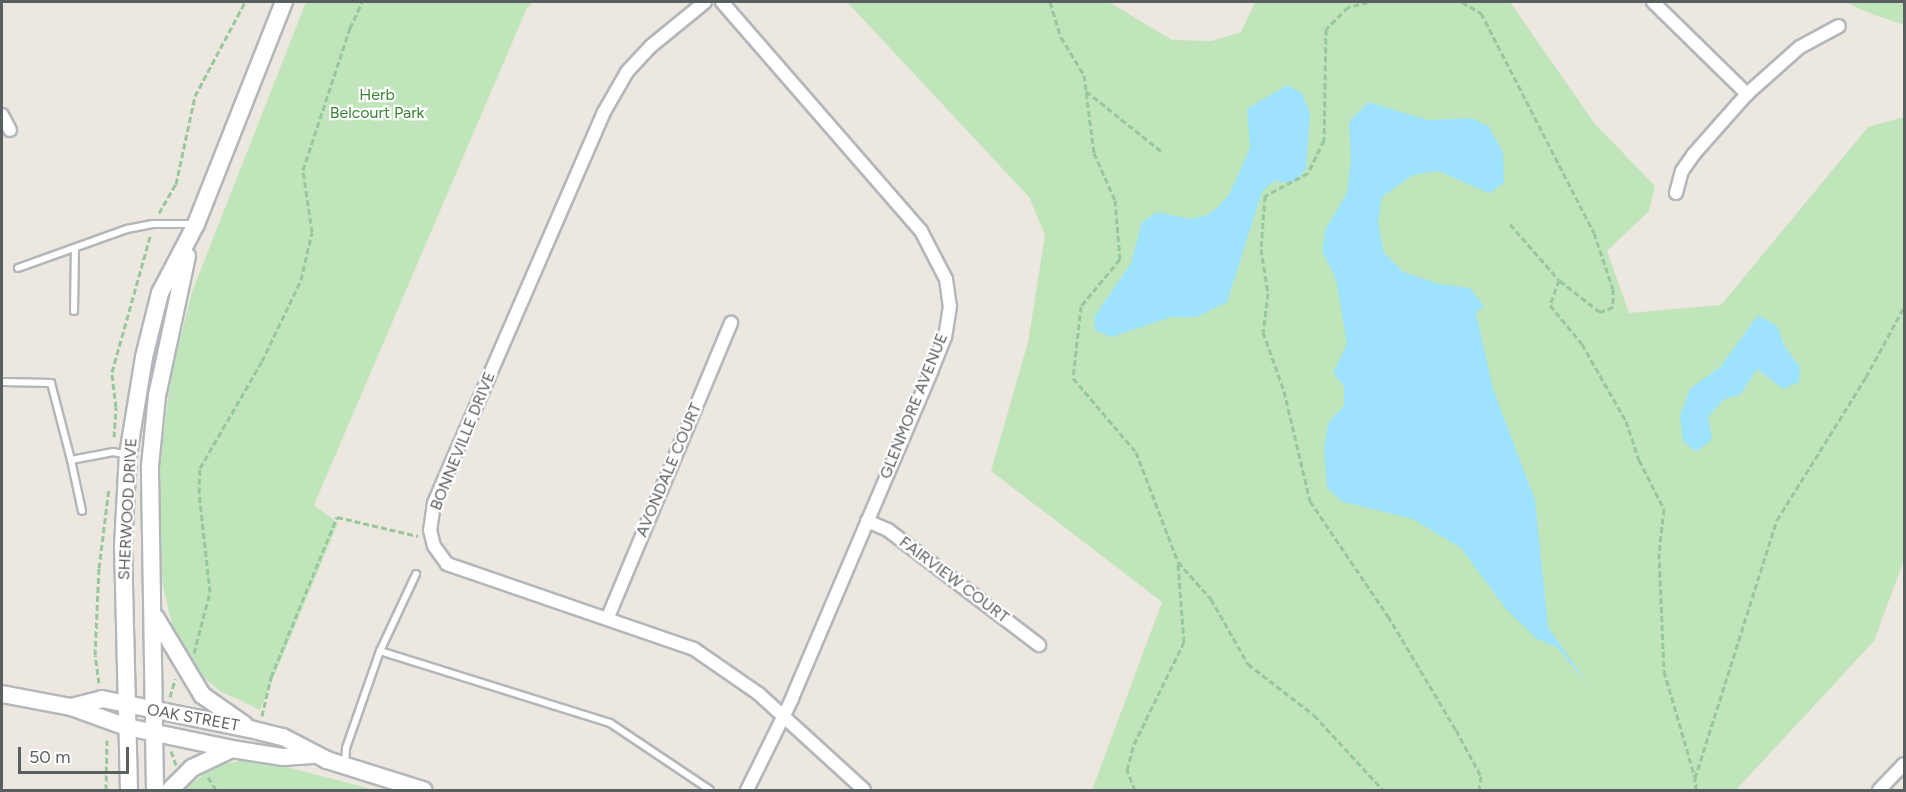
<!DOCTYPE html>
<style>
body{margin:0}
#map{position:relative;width:1906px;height:792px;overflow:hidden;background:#ece8e0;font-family:Figtree,sans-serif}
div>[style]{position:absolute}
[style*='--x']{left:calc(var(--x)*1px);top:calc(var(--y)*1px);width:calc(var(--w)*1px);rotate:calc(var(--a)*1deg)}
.green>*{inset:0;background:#c1e5bb}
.water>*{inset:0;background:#9de2ff}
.path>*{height:3px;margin-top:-1.5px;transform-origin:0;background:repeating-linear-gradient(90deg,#97c89d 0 6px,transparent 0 9px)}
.roads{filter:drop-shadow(2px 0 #b3b7bb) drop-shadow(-2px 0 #b3b7bb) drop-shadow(0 2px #b3b7bb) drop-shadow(0 -2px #b3b7bb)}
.lane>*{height:6px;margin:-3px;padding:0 3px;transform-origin:3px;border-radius:3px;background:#fff}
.street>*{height:12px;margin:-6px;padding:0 6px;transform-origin:6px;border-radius:6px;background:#fff}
.secondary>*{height:16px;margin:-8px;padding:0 8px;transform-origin:8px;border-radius:8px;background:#fff}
span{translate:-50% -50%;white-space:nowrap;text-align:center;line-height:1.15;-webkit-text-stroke:4.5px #fff;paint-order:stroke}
.park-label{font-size:16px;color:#3b8534}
.street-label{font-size:16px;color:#595e61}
.frame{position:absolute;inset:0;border:3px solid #595e61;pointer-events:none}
.scale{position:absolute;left:18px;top:747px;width:111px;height:27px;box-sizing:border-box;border:3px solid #595e61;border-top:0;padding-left:8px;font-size:18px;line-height:21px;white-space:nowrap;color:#595e61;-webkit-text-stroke:4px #fff;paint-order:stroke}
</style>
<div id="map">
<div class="green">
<i style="clip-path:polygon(306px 2px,534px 2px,527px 8px,314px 505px,338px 523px,260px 710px,220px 691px,188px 665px,176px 641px,163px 586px,158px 543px,159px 470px,171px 375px,192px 292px)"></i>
<i style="clip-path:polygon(847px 2px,1109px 2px,1172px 40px,1212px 41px,1241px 32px,1255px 2px,1510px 2px,1595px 124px,1655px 186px,1649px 211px,1607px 251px,1629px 313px,1721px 305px,1868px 127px,1904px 117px,1904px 560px,1874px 641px,1736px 790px,1092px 790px,1162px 602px,991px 471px,1028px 342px,1045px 235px,1029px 197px)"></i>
<i style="clip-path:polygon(1844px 2px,1904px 2px,1904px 25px,1872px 14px)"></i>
<i style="clip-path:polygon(249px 759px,275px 764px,375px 790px,184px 790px,214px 766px)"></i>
</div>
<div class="water">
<i style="clip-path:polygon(1287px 85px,1302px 93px,1310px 114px,1306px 170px,1292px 183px,1274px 181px,1262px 192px,1227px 302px,1197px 317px,1171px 317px,1111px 337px,1095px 330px,1094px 317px,1131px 263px,1142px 222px,1157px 212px,1190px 219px,1207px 215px,1218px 207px,1230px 193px,1250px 148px,1247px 109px)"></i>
<i style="clip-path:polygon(1368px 102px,1428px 120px,1472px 118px,1489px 127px,1503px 152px,1504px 183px,1489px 193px,1438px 171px,1413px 175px,1382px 197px,1378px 222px,1384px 253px,1403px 272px,1439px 284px,1470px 288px,1484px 306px,1476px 313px,1493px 389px,1535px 500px,1548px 627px,1588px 685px,1557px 647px,1537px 639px,1506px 609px,1461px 548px,1413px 519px,1343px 502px,1327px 488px,1324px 449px,1328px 423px,1344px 405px,1344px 386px,1333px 373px,1347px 344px,1336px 279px,1322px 251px,1326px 228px,1347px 193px,1351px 160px,1349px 122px)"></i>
<i style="clip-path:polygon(1758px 315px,1777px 326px,1785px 347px,1800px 367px,1799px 382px,1783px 389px,1757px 369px,1740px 395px,1724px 399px,1708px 417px,1712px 439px,1696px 452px,1683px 441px,1680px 416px,1690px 389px,1720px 367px)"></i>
</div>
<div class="path">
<i style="--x:1050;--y:2;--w:37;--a:73"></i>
<i style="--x:1061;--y:37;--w:44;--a:58.8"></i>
<i style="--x:1084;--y:75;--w:79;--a:82.7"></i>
<i style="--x:1094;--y:153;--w:51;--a:65.9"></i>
<i style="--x:1115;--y:200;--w:59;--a:85.2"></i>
<i style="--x:1120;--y:259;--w:61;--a:129.7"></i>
<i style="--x:1081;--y:306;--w:72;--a:96.3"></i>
<i style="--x:1073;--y:378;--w:97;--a:49.6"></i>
<i style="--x:1136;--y:452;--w:118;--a:69.1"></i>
<i style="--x:1178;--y:562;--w:50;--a:48.3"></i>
<i style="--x:1211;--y:599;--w:75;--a:60.4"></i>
<i style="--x:1248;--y:664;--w:83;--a:37.7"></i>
<i style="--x:1314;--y:715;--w:102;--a:47.4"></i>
<i style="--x:1368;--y:2;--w:21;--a:166"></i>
<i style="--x:1348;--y:7;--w:31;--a:135"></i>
<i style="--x:1326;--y:29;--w:111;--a:91"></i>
<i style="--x:1324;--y:140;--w:37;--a:116"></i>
<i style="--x:1308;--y:173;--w:49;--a:151.9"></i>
<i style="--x:1265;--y:196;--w:53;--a:94.3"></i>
<i style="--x:1261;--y:249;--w:45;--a:81"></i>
<i style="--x:1268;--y:293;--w:39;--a:97"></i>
<i style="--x:1263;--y:332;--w:63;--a:70.4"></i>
<i style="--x:1284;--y:391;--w:113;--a:76.7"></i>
<i style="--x:1310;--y:501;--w:139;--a:55.9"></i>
<i style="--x:1388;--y:616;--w:133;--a:59.2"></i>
<i style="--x:1456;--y:730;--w:52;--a:61.5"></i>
<i style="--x:1481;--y:776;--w:14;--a:98"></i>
<i style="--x:1462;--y:2;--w:22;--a:30"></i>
<i style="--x:1481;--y:13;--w:247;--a:62.8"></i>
<i style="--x:1594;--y:233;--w:59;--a:71.3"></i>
<i style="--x:1613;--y:289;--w:18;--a:90"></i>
<i style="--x:1613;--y:307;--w:14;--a:159"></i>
<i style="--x:1600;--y:312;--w:52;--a:-142"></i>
<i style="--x:1086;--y:91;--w:96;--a:38.7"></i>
<i style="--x:159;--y:213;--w:34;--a:-60"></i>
<i style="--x:176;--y:184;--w:90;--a:-77.8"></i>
<i style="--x:195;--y:96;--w:106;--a:-62"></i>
<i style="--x:1510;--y:224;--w:74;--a:48.8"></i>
<i style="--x:1559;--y:280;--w:27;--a:110"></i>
<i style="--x:1550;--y:305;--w:50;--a:50.6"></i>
<i style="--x:1582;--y:344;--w:89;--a:60.3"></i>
<i style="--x:1626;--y:421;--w:41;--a:71.6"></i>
<i style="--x:1639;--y:460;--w:55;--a:63"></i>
<i style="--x:1664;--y:509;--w:44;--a:96.5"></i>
<i style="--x:1659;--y:553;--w:118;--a:87.6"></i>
<i style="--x:1664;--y:671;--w:111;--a:73.8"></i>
<i style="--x:114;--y:437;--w:30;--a:-86"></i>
<i style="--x:116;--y:407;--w:35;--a:-97"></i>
<i style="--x:112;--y:372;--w:144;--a:-74.3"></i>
<i style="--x:194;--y:653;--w:63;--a:-75.3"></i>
<i style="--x:210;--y:592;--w:100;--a:-96.3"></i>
<i style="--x:199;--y:493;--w:25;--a:-88"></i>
<i style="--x:200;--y:468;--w:124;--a:-59.9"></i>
<i style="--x:262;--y:361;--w:90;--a:-64.3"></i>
<i style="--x:301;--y:280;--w:49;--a:-77.1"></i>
<i style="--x:312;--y:232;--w:63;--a:-98.3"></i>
<i style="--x:303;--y:170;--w:150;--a:-71.7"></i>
<i style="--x:350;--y:28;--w:29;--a:-65"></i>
<i style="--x:99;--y:683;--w:28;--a:-98"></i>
<i style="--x:95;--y:655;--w:87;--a:-87.4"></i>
<i style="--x:99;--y:568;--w:81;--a:-82.9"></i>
<i style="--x:170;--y:697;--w:19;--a:-74"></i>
<i style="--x:262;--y:716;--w:40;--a:-77"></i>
<i style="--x:271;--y:677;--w:173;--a:-67.6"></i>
<i style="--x:337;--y:517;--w:83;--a:13.2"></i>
<i style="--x:171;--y:751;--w:15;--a:70"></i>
<i style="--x:208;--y:777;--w:15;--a:58"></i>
<i style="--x:106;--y:790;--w:50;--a:-88.9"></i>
<i style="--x:1135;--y:790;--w:22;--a:-112"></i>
<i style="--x:1127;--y:770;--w:27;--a:-75"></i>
<i style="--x:1134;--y:744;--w:114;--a:-63.9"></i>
<i style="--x:1184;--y:642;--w:78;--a:-94.4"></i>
<i style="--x:1696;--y:790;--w:12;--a:-95"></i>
<i style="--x:1695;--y:778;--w:271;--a:-72.4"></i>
<i style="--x:1777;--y:520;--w:168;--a:-58.1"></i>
<i style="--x:1866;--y:377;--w:80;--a:-61.5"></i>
</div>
<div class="roads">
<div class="lane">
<i style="--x:18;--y:268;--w:116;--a:-19.7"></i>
<i style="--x:127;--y:229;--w:26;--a:-11"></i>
<i style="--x:153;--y:224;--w:42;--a:0"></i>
<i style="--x:74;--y:311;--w:63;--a:-89.1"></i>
<i style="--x:4;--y:382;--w:47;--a:1.2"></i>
<i style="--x:51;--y:383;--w:80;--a:75.4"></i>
<i style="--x:71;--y:460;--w:43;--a:-10.8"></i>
<i style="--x:113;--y:452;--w:15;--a:11"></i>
<i style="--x:71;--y:460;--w:52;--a:77.8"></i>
<i style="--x:380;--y:651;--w:241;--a:17.4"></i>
<i style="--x:610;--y:723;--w:120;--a:33.8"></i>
<i style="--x:345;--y:764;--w:16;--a:-86"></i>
<i style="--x:346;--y:748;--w:103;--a:-70.7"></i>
<i style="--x:380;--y:651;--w:85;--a:-64.9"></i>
</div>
<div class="street">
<i style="--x:705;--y:2;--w:70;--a:140.8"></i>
<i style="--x:651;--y:46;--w:35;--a:133"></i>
<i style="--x:627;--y:72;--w:46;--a:119.9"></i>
<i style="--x:604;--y:112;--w:426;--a:113.5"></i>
<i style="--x:434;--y:503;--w:27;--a:98"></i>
<i style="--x:430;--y:530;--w:16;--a:76"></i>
<i style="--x:434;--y:546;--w:22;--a:54"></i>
<i style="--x:447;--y:564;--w:261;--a:19"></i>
<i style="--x:694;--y:649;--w:79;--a:34.7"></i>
<i style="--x:759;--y:694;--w:142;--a:42.4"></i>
<i style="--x:722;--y:2;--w:303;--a:49"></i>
<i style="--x:921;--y:231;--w:54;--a:62.5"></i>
<i style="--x:946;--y:279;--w:27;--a:82"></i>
<i style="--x:950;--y:306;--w:31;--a:99"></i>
<i style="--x:945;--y:337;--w:35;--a:112"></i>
<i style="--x:932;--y:370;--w:358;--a:113.1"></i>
<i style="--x:792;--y:699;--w:102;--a:116.3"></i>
<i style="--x:1653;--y:2;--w:132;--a:44.4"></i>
<i style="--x:2;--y:115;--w:17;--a:62"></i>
<i style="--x:1676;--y:193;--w:23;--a:-75"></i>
<i style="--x:1682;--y:171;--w:19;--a:-55"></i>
<i style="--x:1693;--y:155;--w:81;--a:-48.5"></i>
<i style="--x:1747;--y:94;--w:71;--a:-41.6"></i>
<i style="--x:1800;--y:47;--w:44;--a:-28.3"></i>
<i style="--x:867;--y:521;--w:23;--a:23"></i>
<i style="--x:888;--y:530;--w:190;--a:37.3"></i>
<i style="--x:608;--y:617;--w:319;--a:-67.3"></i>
<i style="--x:1879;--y:790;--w:36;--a:-46"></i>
</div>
<div class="secondary">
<i style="--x:156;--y:618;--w:90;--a:59.1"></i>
<i style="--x:202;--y:695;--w:52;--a:34.9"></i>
<i style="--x:2;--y:694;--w:70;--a:10.7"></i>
<i style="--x:71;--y:707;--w:59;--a:19.7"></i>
<i style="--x:127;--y:727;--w:107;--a:11.8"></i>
<i style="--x:232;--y:749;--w:52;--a:8.9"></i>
<i style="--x:283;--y:757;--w:29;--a:-4"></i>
<i style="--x:71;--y:707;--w:32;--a:-14"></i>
<i style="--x:102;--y:699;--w:151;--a:11.5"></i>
<i style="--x:250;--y:729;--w:34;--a:14"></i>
<i style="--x:283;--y:737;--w:50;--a:27.6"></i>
<i style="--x:327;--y:760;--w:101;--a:17.4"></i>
<i style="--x:129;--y:790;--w:244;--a:-91.4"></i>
<i style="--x:123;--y:546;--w:91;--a:-86.9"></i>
<i style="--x:128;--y:455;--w:99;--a:-80.7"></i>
<i style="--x:144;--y:357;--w:66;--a:-76"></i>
<i style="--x:160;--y:293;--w:78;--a:-62.4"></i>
<i style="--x:196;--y:224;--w:239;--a:-68.4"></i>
<i style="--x:155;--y:790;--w:324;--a:-90.9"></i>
<i style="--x:150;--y:466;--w:70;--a:-84.3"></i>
<i style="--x:157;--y:396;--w:143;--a:-77.9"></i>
<i style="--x:170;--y:790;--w:31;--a:-45"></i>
<i style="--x:192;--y:768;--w:44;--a:-25.4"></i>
</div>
</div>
<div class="park-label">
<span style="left:377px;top:104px">Herb<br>Belcourt Park</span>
</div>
<div class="street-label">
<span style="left:914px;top:406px;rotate:-68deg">GLENMORE AVENUE</span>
<span style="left:463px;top:441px;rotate:-68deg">BONNEVILLE DRIVE</span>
<span style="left:669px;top:470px;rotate:-67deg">AVONDALE COURT</span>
<span style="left:128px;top:509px;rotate:-87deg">SHERWOOD DRIVE</span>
<span style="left:954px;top:580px;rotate:37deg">FAIRVIEW COURT</span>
<span style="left:193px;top:718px;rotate:10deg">OAK STREET</span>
</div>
<div class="frame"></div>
<div class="scale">50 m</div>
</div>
